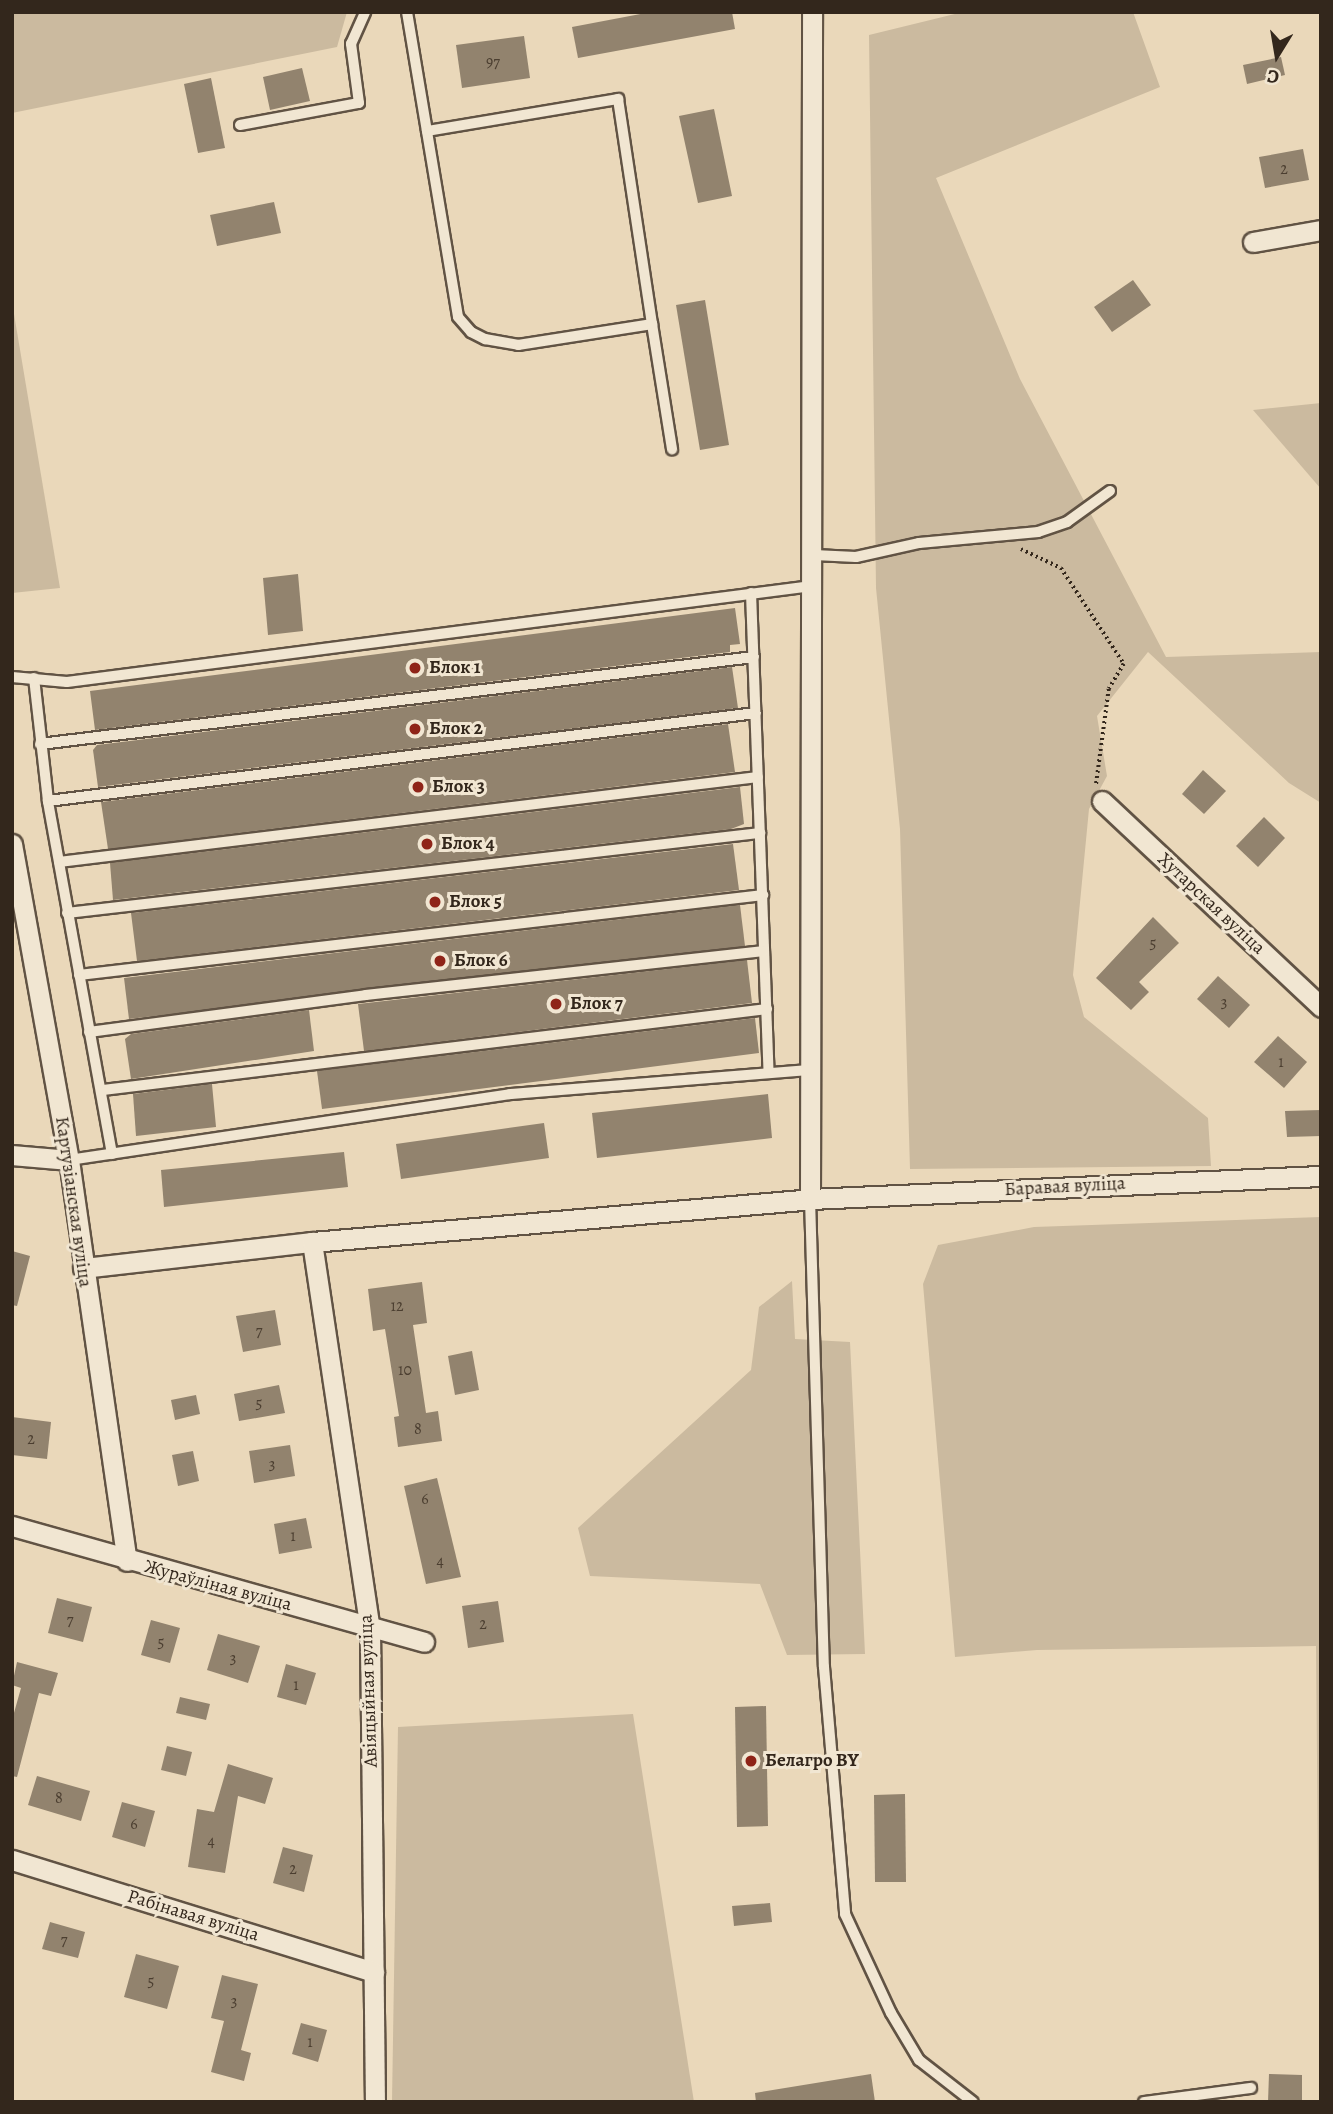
<!DOCTYPE html>
<meta charset="utf-8">
<style>
body{margin:0}
#map{position:relative;width:1333px;height:2114px;overflow:hidden;background:#ead8ba;font-family:Alegreya,serif}
div>[style]{position:absolute}
[style*='--x']{left:calc(var(--x)*1px);top:calc(var(--y)*1px);width:calc(var(--w)*1px);rotate:calc(var(--a)*1deg)}
.green>*{inset:0;background:#cbba9f}
.building>*{inset:0;background:#92836e}
.path>*{height:3.5px;margin-top:-1.75px;transform-origin:0;background:repeating-linear-gradient(90deg,#33271c 0 2px,transparent 0 5.5px)}
.roads{filter:drop-shadow(2px 0 #615344) drop-shadow(-2px 0 #615344) drop-shadow(0 2px #615344) drop-shadow(0 -2px #615344)}
.service>*{height:10px;margin:-5px;padding:0 5px;transform-origin:5px;border-radius:5px;background:#f1e6d2}
.minor>*{height:19px;margin:-9.5px;padding:0 9.5px;transform-origin:9.5px;border-radius:9.5px;background:#f1e6d2}
.dots>*{width:19px;height:19px;translate:-50% -50%;box-sizing:border-box;border:4px solid #f1e6d2;border-radius:50%}
span{translate:-50% -50%;white-space:nowrap;text-align:center;line-height:1.15;-webkit-text-stroke:6px #f1e6d2;paint-order:stroke}
.number-label{font-size:16px;color:#4b3e30}
.number-label span{-webkit-text-stroke-width:0}
.poi-label{font-size:19px;color:#33271c;font-weight:700}
.left{translate:0 -50%;text-align:left}
.street-label{font-size:19px;color:#33271c}
.frame{position:absolute;inset:0;border:14px solid #33271c;pointer-events:none}
.north{position:absolute;left:1242px;top:21px;width:70px;height:70px;-webkit-text-stroke:5px #f1e6d2;paint-order:stroke;rotate:191deg;font-size:19px;font-weight:700;line-height:28px;text-align:center;color:#33271c}
.north::after{content:'';display:block;margin:auto;width:24px;height:32px;background:#33271c;clip-path:polygon(50% 0,100% 100%,50% 72%,0 100%)}
</style>
<div id="map">
<div class="green">
<i style="clip-path:polygon(12px 12px,347px 12px,337px 47px,12px 113px)"></i>
<i style="clip-path:polygon(963px 12px,1133px 12px,1160px 87px,936px 178px,1020px 379px,1166px 657px,1321px 652px,1321px 803px,1289px 783px,1148px 652px,1097px 716px,1107px 776px,1089px 809px,1073px 975px,1084px 1017px,1208px 1118px,1211px 1166px,910px 1169px,900px 829px,876px 588px,869px 35px)"></i>
<i style="clip-path:polygon(12px 302px,60px 588px,12px 593px)"></i>
<i style="clip-path:polygon(1321px 403px,1321px 489px,1253px 410px)"></i>
<i style="clip-path:polygon(1321px 1217px,1321px 2102px,1320px 2102px,1316px 1646px,1037px 1650px,955px 1657px,923px 1284px,938px 1245px,1034px 1227px)"></i>
<i style="clip-path:polygon(792px 1281px,795px 1339px,850px 1342px,865px 1654px,787px 1655px,760px 1584px,590px 1576px,578px 1528px,751px 1370px,759px 1307px)"></i>
<i style="clip-path:polygon(633px 1714px,694px 2102px,392px 2102px,398px 1727px)"></i>
</div>
<div class="building">
<i style="clip-path:polygon(651px 12px,732px 12px,735px 29px,578px 58px,572px 27px)"></i>
<i style="clip-path:polygon(524px 36px,530px 78px,462px 88px,456px 45px)"></i>
<i style="clip-path:polygon(1281px 57px,1285px 75px,1247px 84px,1243px 65px)"></i>
<i style="clip-path:polygon(302px 68px,310px 101px,270px 110px,263px 77px)"></i>
<i style="clip-path:polygon(211px 78px,225px 148px,198px 153px,184px 84px)"></i>
<i style="clip-path:polygon(714px 109px,732px 196px,698px 203px,679px 116px)"></i>
<i style="clip-path:polygon(1303px 149px,1309px 180px,1265px 188px,1259px 157px)"></i>
<i style="clip-path:polygon(274px 202px,281px 233px,217px 246px,210px 215px)"></i>
<i style="clip-path:polygon(1133px 280px,1151px 305px,1112px 332px,1094px 307px)"></i>
<i style="clip-path:polygon(705px 300px,729px 445px,700px 450px,676px 305px)"></i>
<i style="clip-path:polygon(298px 574px,303px 631px,268px 635px,263px 578px)"></i>
<i style="clip-path:polygon(735px 608px,740px 644px,730px 645px,730px 652px,95px 730px,90px 691px)"></i>
<i style="clip-path:polygon(732px 667px,738px 708px,98px 787px,93px 750px,97px 745px)"></i>
<i style="clip-path:polygon(728px 724px,735px 772px,108px 849px,101px 802px)"></i>
<i style="clip-path:polygon(1203px 770px,1226px 791px,1204px 814px,1182px 794px)"></i>
<i style="clip-path:polygon(740px 787px,744px 824px,731px 829px,113px 900px,110px 863px)"></i>
<i style="clip-path:polygon(1264px 817px,1285px 838px,1258px 867px,1236px 846px)"></i>
<i style="clip-path:polygon(733px 844px,739px 890px,137px 961px,131px 913px)"></i>
<i style="clip-path:polygon(740px 905px,745px 946px,129px 1019px,124px 978px)"></i>
<i style="clip-path:polygon(1153px 917px,1179px 943px,1139px 982px,1149px 992px,1131px 1010px,1096px 978px)"></i>
<i style="clip-path:polygon(747px 960px,752px 1003px,364px 1051px,358px 1004px)"></i>
<i style="clip-path:polygon(1218px 976px,1250px 1005px,1229px 1028px,1197px 999px)"></i>
<i style="clip-path:polygon(309px 1010px,314px 1051px,131px 1079px,125px 1039px,131px 1034px)"></i>
<i style="clip-path:polygon(755px 1018px,759px 1053px,322px 1109px,317px 1071px)"></i>
<i style="clip-path:polygon(1278px 1036px,1307px 1062px,1284px 1088px,1254px 1062px)"></i>
<i style="clip-path:polygon(212px 1084px,216px 1127px,136px 1136px,133px 1094px)"></i>
<i style="clip-path:polygon(768px 1094px,772px 1138px,597px 1158px,592px 1113px)"></i>
<i style="clip-path:polygon(1321px 1110px,1321px 1136px,1287px 1137px,1285px 1111px)"></i>
<i style="clip-path:polygon(544px 1123px,549px 1158px,401px 1179px,396px 1144px)"></i>
<i style="clip-path:polygon(344px 1152px,348px 1187px,164px 1207px,161px 1170px)"></i>
<i style="clip-path:polygon(12px 1251px,30px 1256px,17px 1306px,12px 1305px)"></i>
<i style="clip-path:polygon(422px 1282px,427px 1323px,413px 1325px,426px 1413px,438px 1411px,442px 1441px,398px 1447px,394px 1417px,399px 1416px,385px 1329px,373px 1331px,368px 1289px)"></i>
<i style="clip-path:polygon(275px 1310px,281px 1345px,243px 1352px,236px 1316px)"></i>
<i style="clip-path:polygon(472px 1351px,479px 1390px,455px 1395px,448px 1356px)"></i>
<i style="clip-path:polygon(279px 1385px,285px 1413px,239px 1421px,234px 1394px)"></i>
<i style="clip-path:polygon(196px 1395px,200px 1414px,175px 1420px,171px 1400px)"></i>
<i style="clip-path:polygon(12px 1417px,51px 1422px,47px 1459px,12px 1455px)"></i>
<i style="clip-path:polygon(290px 1445px,295px 1476px,254px 1483px,249px 1451px)"></i>
<i style="clip-path:polygon(193px 1451px,199px 1481px,178px 1486px,172px 1455px)"></i>
<i style="clip-path:polygon(437px 1478px,461px 1577px,426px 1584px,404px 1486px)"></i>
<i style="clip-path:polygon(306px 1518px,312px 1548px,279px 1554px,274px 1524px)"></i>
<i style="clip-path:polygon(57px 1598px,92px 1607px,83px 1642px,48px 1633px)"></i>
<i style="clip-path:polygon(498px 1601px,504px 1642px,468px 1648px,462px 1606px)"></i>
<i style="clip-path:polygon(151px 1620px,180px 1628px,170px 1663px,141px 1655px)"></i>
<i style="clip-path:polygon(218px 1634px,260px 1646px,248px 1683px,207px 1670px)"></i>
<i style="clip-path:polygon(17px 1662px,58px 1673px,51px 1696px,39px 1693px,17px 1777px,12px 1776px,12px 1720px,21px 1688px,12px 1685px)"></i>
<i style="clip-path:polygon(286px 1664px,316px 1673px,306px 1705px,277px 1697px)"></i>
<i style="clip-path:polygon(180px 1697px,210px 1704px,206px 1720px,176px 1713px)"></i>
<i style="clip-path:polygon(766px 1706px,768px 1826px,737px 1827px,735px 1707px)"></i>
<i style="clip-path:polygon(167px 1746px,192px 1752px,186px 1776px,161px 1770px)"></i>
<i style="clip-path:polygon(228px 1764px,273px 1778px,265px 1804px,238px 1796px,225px 1873px,188px 1867px,197px 1809px,214px 1812px)"></i>
<i style="clip-path:polygon(37px 1776px,90px 1791px,81px 1821px,28px 1805px)"></i>
<i style="clip-path:polygon(905px 1794px,906px 1882px,875px 1882px,874px 1795px)"></i>
<i style="clip-path:polygon(122px 1802px,155px 1811px,145px 1847px,112px 1837px)"></i>
<i style="clip-path:polygon(283px 1847px,313px 1855px,304px 1892px,273px 1883px)"></i>
<i style="clip-path:polygon(770px 1903px,772px 1922px,734px 1926px,732px 1906px)"></i>
<i style="clip-path:polygon(50px 1922px,85px 1932px,78px 1958px,42px 1949px)"></i>
<i style="clip-path:polygon(136px 1954px,179px 1966px,167px 2009px,124px 1997px)"></i>
<i style="clip-path:polygon(222px 1975px,258px 1984px,241px 2050px,251px 2053px,244px 2081px,211px 2072px,224px 2021px,211px 2018px)"></i>
<i style="clip-path:polygon(301px 2023px,327px 2030px,318px 2062px,292px 2054px)"></i>
<i style="clip-path:polygon(871px 2074px,875px 2102px,756px 2102px,755px 2093px)"></i>
<i style="clip-path:polygon(1269px 2074px,1302px 2075px,1302px 2102px,1268px 2102px)"></i>
</div>
<div class="path">
<i style="--x:1021;--y:549;--w:44;--a:25.4"></i>
<i style="--x:1061;--y:568;--w:115;--a:56.7"></i>
<i style="--x:1124;--y:664;--w:29;--a:121"></i>
<i style="--x:1109;--y:689;--w:98;--a:97.6"></i>
</div>
<div class="roads">
<div class="service">
<i style="--x:407;--y:12;--w:309;--a:80.5"></i>
<i style="--x:458;--y:317;--w:20;--a:49"></i>
<i style="--x:471;--y:332;--w:16;--a:27"></i>
<i style="--x:485;--y:339;--w:34;--a:10"></i>
<i style="--x:518;--y:345;--w:136;--a:-8.9"></i>
<i style="--x:652;--y:324;--w:127;--a:80.9"></i>
<i style="--x:240;--y:125;--w:121;--a:-10.5"></i>
<i style="--x:359;--y:103;--w:60;--a:-97.7"></i>
<i style="--x:351;--y:44;--w:35;--a:-66"></i>
<i style="--x:427;--y:131;--w:194;--a:-9.5"></i>
<i style="--x:618;--y:99;--w:228;--a:81.4"></i>
<i style="--x:814;--y:555;--w:42;--a:2.7"></i>
<i style="--x:856;--y:557;--w:65;--a:-12.5"></i>
<i style="--x:919;--y:543;--w:120;--a:-5.3"></i>
<i style="--x:1038;--y:532;--w:31;--a:-19"></i>
<i style="--x:1067;--y:522;--w:53;--a:-35.8"></i>
<i style="--x:751;--y:593;--w:480;--a:87.9"></i>
<i style="--x:12;--y:677;--w:55;--a:5.2"></i>
<i style="--x:67;--y:682;--w:751;--a:-7.34"></i>
<i style="--x:34;--y:678;--w:124;--a:83.5"></i>
<i style="--x:40;--y:744;--w:719;--a:-6.95"></i>
<i style="--x:59;--y:862;--w:704;--a:-6.93"></i>
<i style="--x:67;--y:913;--w:698;--a:-6.59"></i>
<i style="--x:79;--y:975;--w:689;--a:-6.67"></i>
<i style="--x:89;--y:1032;--w:279;--a:-7.6"></i>
<i style="--x:366;--y:995;--w:400;--a:-6.3"></i>
<i style="--x:103;--y:1090;--w:669;--a:-6.96"></i>
<i style="--x:112;--y:1154;--w:359;--a:-100.3"></i>
<i style="--x:48;--y:801;--w:713;--a:-7.09"></i>
<i style="--x:69;--y:1160;--w:446;--a:-8.5"></i>
<i style="--x:510;--y:1094;--w:301;--a:-4.6"></i>
<i style="--x:810;--y:1199;--w:468;--a:88.3"></i>
<i style="--x:824;--y:1667;--w:248;--a:85.1"></i>
<i style="--x:845;--y:1914;--w:109;--a:65.1"></i>
<i style="--x:891;--y:2013;--w:55;--a:59.2"></i>
<i style="--x:919;--y:2060;--w:68;--a:37.9"></i>
<i style="--x:1144;--y:2102;--w:108;--a:-7.5"></i>
</div>
<div class="minor">
<i style="--x:1253;--y:242;--w:69;--a:-10"></i>
<i style="--x:1102;--y:801;--w:301;--a:43.2"></i>
<i style="--x:12;--y:844;--w:321;--a:79.8"></i>
<i style="--x:69;--y:1160;--w:405;--a:81.8"></i>
<i style="--x:12;--y:1155;--w:57;--a:5"></i>
<i style="--x:810;--y:1199;--w:1187;--a:-89.9"></i>
<i style="--x:312;--y:1242;--w:390;--a:81.5"></i>
<i style="--x:370;--y:1628;--w:474;--a:89.4"></i>
<i style="--x:83;--y:1268;--w:230;--a:-6.5"></i>
<i style="--x:312;--y:1242;--w:500;--a:-4.9"></i>
<i style="--x:810;--y:1199;--w:512;--a:-2.58"></i>
<i style="--x:12;--y:1526;--w:428;--a:15.7"></i>
<i style="--x:12;--y:1860;--w:379;--a:17.2"></i>
</div>
</div>
<div class="dots">
<i style="left:415px;top:668px;background:#8f2418"></i>
<i style="left:415px;top:729px;background:#8f2418"></i>
<i style="left:418px;top:787px;background:#8f2418"></i>
<i style="left:427px;top:844px;background:#8f2418"></i>
<i style="left:435px;top:902px;background:#8f2418"></i>
<i style="left:440px;top:961px;background:#8f2418"></i>
<i style="left:556px;top:1004px;background:#8f2418"></i>
<i style="left:751px;top:1761px;background:#8f2418"></i>
</div>
<div class="number-label">
<span style="left:493px;top:62px">97</span>
<span style="left:1284px;top:169px">2</span>
<span style="left:1153px;top:943px">5</span>
<span style="left:1224px;top:1002px">3</span>
<span style="left:1281px;top:1062px">1</span>
<span style="left:397px;top:1306px">12</span>
<span style="left:259px;top:1331px">7</span>
<span style="left:405px;top:1370px">10</span>
<span style="left:259px;top:1403px">5</span>
<span style="left:418px;top:1429px">8</span>
<span style="left:31px;top:1439px">2</span>
<span style="left:272px;top:1464px">3</span>
<span style="left:425px;top:1499px">6</span>
<span style="left:293px;top:1536px">1</span>
<span style="left:440px;top:1561px">4</span>
<span style="left:70px;top:1620px">7</span>
<span style="left:483px;top:1624px">2</span>
<span style="left:161px;top:1642px">5</span>
<span style="left:233px;top:1658px">3</span>
<span style="left:296px;top:1685px">1</span>
<span style="left:59px;top:1798px">8</span>
<span style="left:134px;top:1824px">6</span>
<span style="left:211px;top:1841px">4</span>
<span style="left:293px;top:1869px">2</span>
<span style="left:64px;top:1940px">7</span>
<span style="left:151px;top:1981px">5</span>
<span style="left:234px;top:2001px">3</span>
<span style="left:310px;top:2042px">1</span>
</div>
<div class="poi-label">
<span class="left" style="left:429px;top:668px">Блок 1</span>
<span class="left" style="left:429px;top:729px">Блок 2</span>
<span class="left" style="left:432px;top:787px">Блок 3</span>
<span class="left" style="left:441px;top:844px">Блок 4</span>
<span class="left" style="left:449px;top:902px">Блок 5</span>
<span class="left" style="left:454px;top:961px">Блок 6</span>
<span class="left" style="left:570px;top:1004px">Блок 7</span>
<span class="left" style="left:765px;top:1761px">Белагро BY</span>
</div>
<div class="street-label">
<span style="left:1211px;top:904px;rotate:43deg">Хутарская вуліца</span>
<span style="left:1065px;top:1187px;rotate:-3deg">Баравая вуліца</span>
<span style="left:73px;top:1202px;rotate:82deg">Картузіанская вуліца</span>
<span style="left:218px;top:1586px;rotate:15deg">Жураўліная вуліца</span>
<span style="left:369px;top:1691px;rotate:-92deg">Авіяцыйная вуліца</span>
<span style="left:193px;top:1916px;rotate:17deg">Рабінавая вуліца</span>
</div>
<div class="frame"></div>
<div class="north">С</div>
</div>
